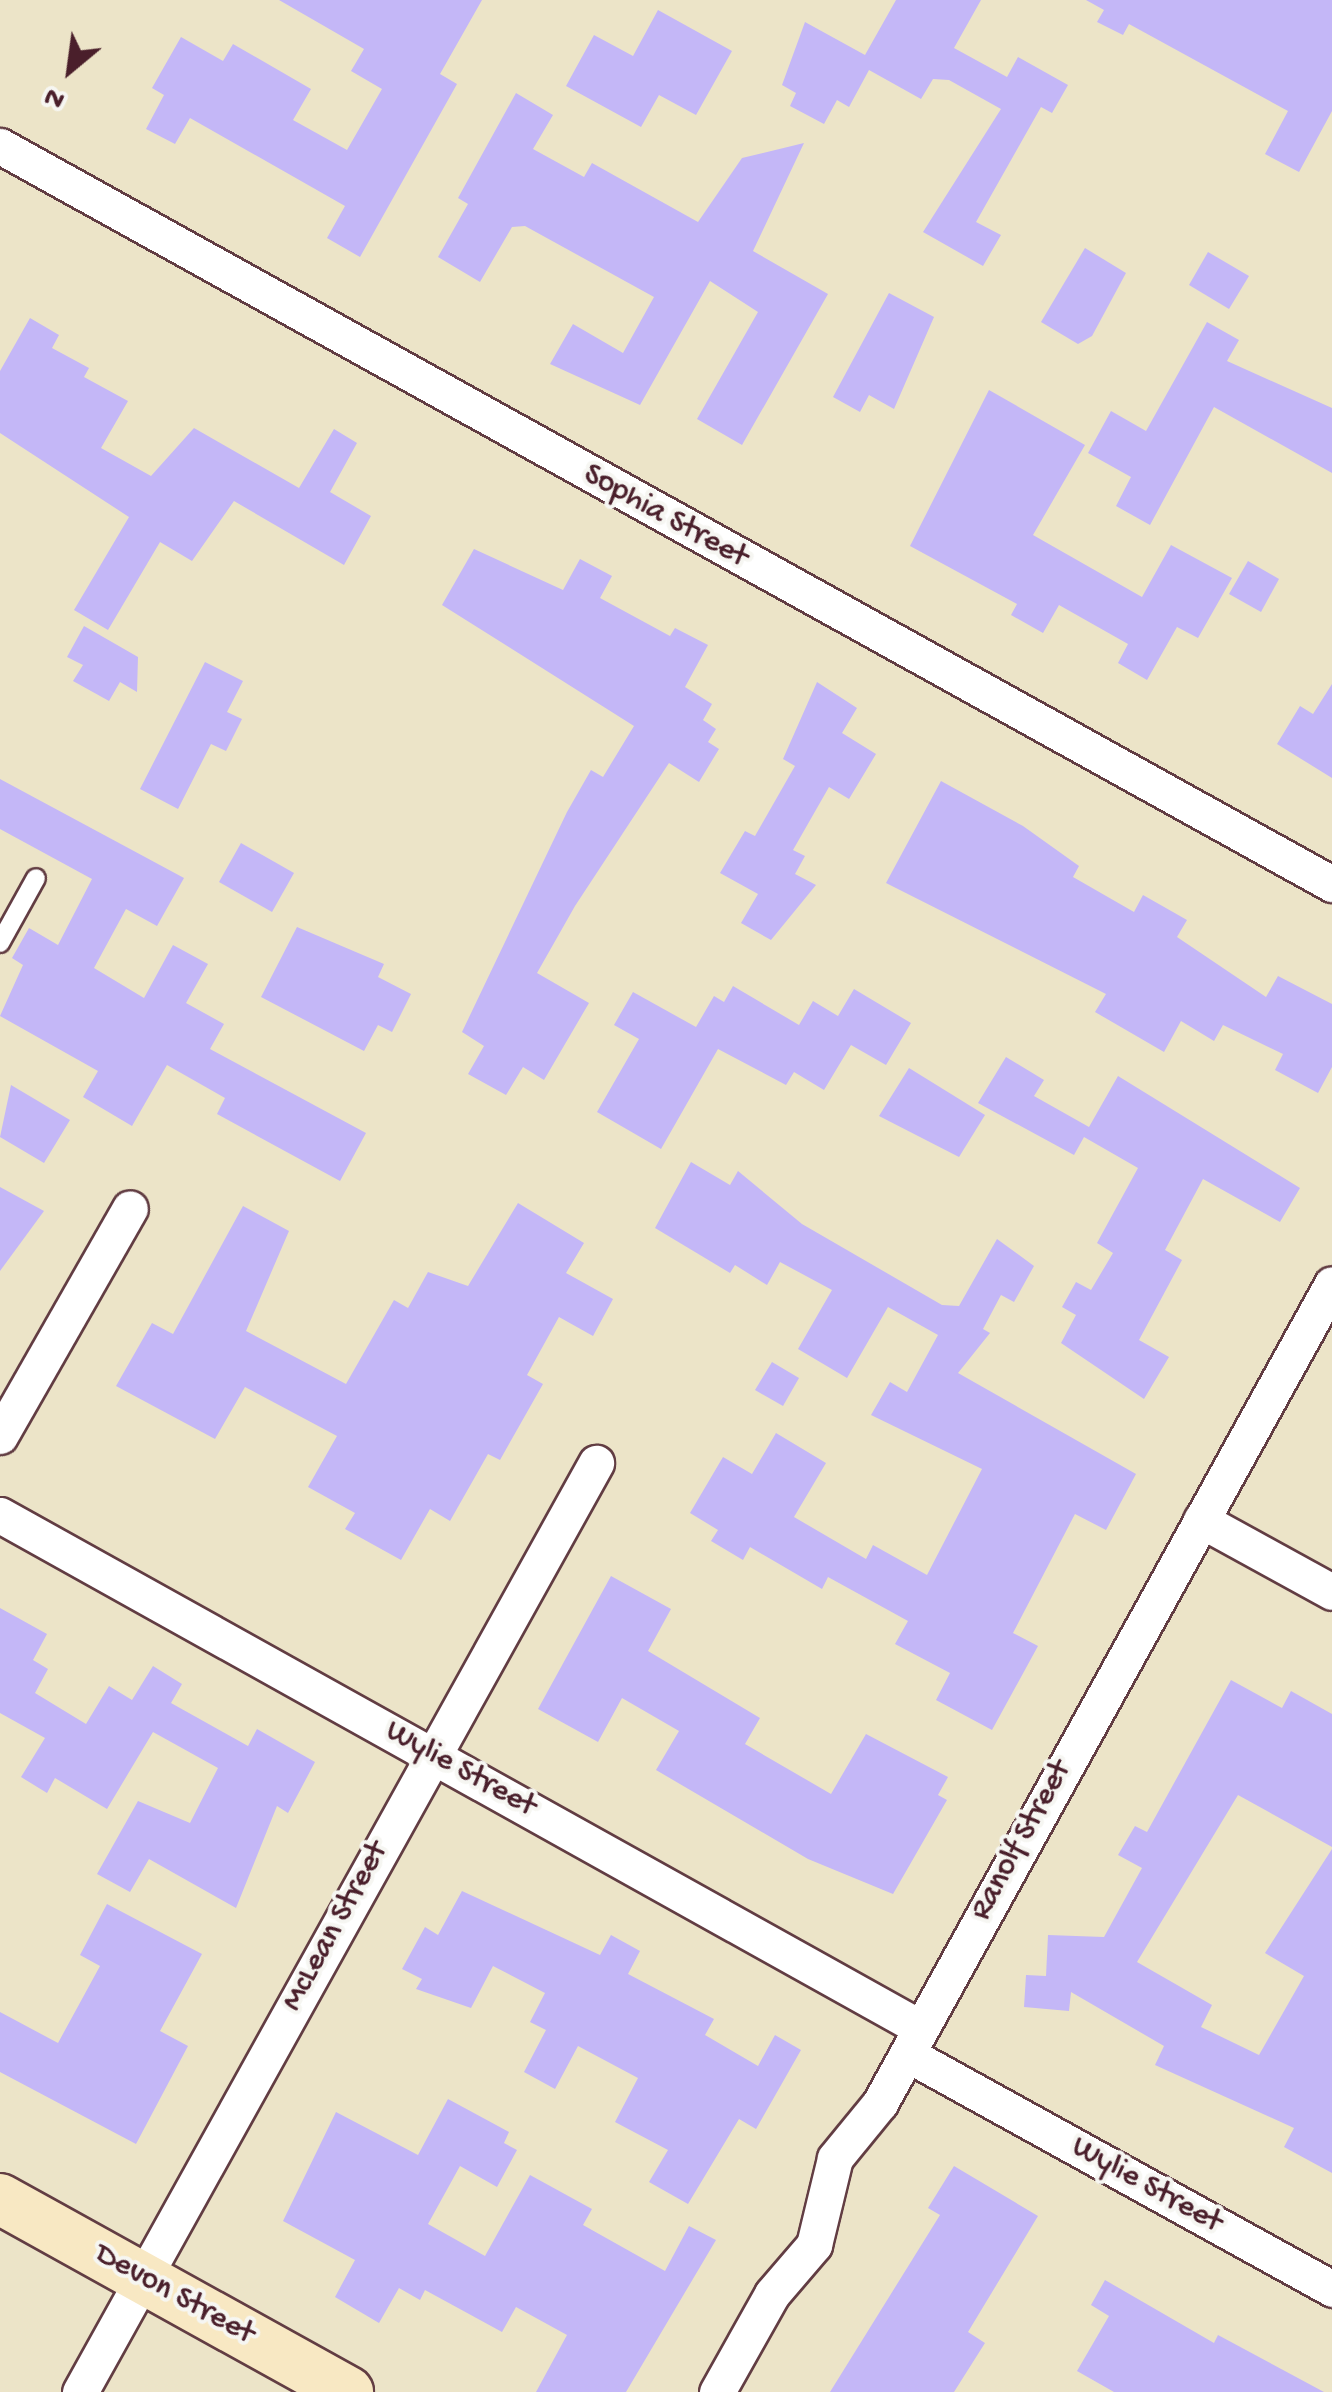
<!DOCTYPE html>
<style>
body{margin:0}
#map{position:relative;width:1332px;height:2392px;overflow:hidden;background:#ece4c8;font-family:"Gochi Hand",sans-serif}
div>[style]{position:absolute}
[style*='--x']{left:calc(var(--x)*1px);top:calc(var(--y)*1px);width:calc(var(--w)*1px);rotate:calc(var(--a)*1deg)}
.building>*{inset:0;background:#c4b7f7}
.roads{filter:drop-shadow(2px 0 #623d43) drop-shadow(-2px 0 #623d43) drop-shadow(0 2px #623d43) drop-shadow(0 -2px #623d43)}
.service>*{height:18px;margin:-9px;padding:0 9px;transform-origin:9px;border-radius:9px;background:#fff}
.minor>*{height:35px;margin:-17.5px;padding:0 17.5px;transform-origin:17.5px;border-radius:17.5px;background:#fff}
.secondary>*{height:50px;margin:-25px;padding:0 25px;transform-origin:25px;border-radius:25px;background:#f8e8c3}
span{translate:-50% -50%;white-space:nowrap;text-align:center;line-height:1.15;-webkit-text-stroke:8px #f6f6f2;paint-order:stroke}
.street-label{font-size:32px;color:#4a1f2b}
.north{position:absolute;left:20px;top:20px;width:100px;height:100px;-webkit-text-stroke:8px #f6f6f2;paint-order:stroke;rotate:209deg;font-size:28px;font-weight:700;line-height:40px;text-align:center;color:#4a1f2b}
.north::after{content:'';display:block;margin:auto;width:35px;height:45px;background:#4a1f2b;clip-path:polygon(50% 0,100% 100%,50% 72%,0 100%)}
</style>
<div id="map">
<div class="building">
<i style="clip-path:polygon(279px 0,482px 0,440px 74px,457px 84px,360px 257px,327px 238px,345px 206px,190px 118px,175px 144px,146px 129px,164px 95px,152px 88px,181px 37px,223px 61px,233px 44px,311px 89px,293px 120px,347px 150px,382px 89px,351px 71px,364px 49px)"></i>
<i style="clip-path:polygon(896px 0,981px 0,954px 48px,1007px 77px,1018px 57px,1068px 85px,1052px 113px,1041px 107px,976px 222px,1001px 235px,983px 266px,923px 232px,1001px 109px,949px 80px,933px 79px,921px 99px,869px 70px,849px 107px,837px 100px,824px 124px,790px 106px,796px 93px,782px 85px,805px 22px,865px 55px)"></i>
<i style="clip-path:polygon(1086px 0,1332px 0,1332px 111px,1299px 172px,1265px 154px,1288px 111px,1129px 24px,1123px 35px,1097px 22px,1104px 10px)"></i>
<i style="clip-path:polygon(658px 10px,732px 51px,696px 115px,659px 95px,641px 127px,566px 86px,594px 35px,633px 56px)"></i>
<i style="clip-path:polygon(516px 93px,553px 115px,533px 149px,584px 177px,592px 163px,698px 222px,742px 158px,804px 143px,753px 251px,828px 294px,742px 445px,697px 419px,758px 312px,710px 281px,640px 405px,550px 364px,573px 324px,623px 353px,654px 297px,525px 226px,512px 227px,480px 282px,438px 257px,468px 204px,458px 198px)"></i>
<i style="clip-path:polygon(1085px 248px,1126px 273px,1092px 336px,1078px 344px,1041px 322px)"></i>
<i style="clip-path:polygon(1208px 252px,1249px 276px,1229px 309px,1189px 285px)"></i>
<i style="clip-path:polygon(889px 293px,934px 317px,894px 409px,869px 395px,860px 412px,833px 397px)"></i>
<i style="clip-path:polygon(30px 318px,59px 335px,52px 348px,89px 368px,84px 377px,128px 401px,101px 448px,151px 476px,194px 428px,299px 488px,334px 429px,357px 443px,330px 492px,371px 516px,344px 565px,234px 501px,192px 561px,160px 542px,108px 630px,74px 610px,129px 517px,0 433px,0 371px)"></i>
<i style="clip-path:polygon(1207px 322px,1239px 340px,1227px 361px,1332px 408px,1332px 473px,1214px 407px,1150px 525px,1116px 506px,1131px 477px,1088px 453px,1111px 411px,1146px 431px)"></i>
<i style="clip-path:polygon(989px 390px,1085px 445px,1033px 535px,1142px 597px,1171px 545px,1232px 578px,1198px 638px,1177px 627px,1147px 680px,1118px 663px,1128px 644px,1059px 605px,1043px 633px,1011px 615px,1017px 604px,910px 546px)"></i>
<i style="clip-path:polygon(474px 549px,563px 590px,580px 559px,612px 576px,600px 598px,670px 636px,675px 628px,708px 645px,685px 687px,712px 704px,703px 720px,716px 729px,708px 742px,719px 749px,699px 782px,669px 763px,575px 906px,537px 973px,589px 1003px,544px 1080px,523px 1067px,506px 1095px,468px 1074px,484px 1046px,462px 1032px,567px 812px,591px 770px,603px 777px,634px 726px,442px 605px)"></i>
<i style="clip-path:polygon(1248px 561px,1279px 579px,1261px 612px,1229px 594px)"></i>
<i style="clip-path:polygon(84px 626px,138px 657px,137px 692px,120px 682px,109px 701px,73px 681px,83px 665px,67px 657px)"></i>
<i style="clip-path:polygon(205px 662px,243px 681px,227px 712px,242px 719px,226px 751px,211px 744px,178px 809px,140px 789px)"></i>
<i style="clip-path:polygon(817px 682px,857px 708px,842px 733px,876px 754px,849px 799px,829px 787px,793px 850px,805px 856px,795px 874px,816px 885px,771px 940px,741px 923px,758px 894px,720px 873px,745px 831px,755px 836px,795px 766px,783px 759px)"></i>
<i style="clip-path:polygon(1332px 684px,1332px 778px,1277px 744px,1300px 706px,1313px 714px)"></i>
<i style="clip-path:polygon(0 779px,184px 878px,157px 926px,126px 909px,94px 968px,144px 998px,173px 945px,208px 964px,186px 1003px,224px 1024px,210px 1049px,366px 1133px,340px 1181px,217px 1114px,225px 1098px,167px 1065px,132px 1126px,83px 1097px,98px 1071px,0 1016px,23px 965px,12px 958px,29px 928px,58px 945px,92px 879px,0 829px)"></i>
<i style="clip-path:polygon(941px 781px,1023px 826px,1079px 866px,1073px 877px,1134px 912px,1143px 895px,1187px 920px,1177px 937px,1266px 997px,1278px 976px,1332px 1004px,1332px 1067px,1318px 1093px,1275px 1070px,1283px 1054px,1223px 1025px,1214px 1041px,1181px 1021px,1164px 1052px,1095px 1012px,1106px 994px,886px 883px)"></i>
<i style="clip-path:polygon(241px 843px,294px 873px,272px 912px,219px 882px)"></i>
<i style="clip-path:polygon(297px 927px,384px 964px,378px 977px,411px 994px,392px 1032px,378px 1025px,364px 1051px,261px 997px)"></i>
<i style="clip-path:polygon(733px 986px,799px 1025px,813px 1001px,838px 1016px,854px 989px,911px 1023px,886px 1065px,851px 1045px,824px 1090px,794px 1072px,786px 1085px,718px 1049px,661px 1149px,597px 1112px,639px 1039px,614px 1025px,633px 992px,696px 1027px,714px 996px,724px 1002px)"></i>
<i style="clip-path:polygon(1006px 1057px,1044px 1080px,1034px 1096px,1089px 1127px,1118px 1076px,1300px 1188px,1280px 1222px,1203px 1179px,1165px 1250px,1182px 1260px,1139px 1340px,1169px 1357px,1144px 1399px,1061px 1343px,1076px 1315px,1062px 1307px,1076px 1282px,1091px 1290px,1113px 1253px,1097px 1243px,1138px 1168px,1084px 1137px,1074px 1155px,978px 1103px)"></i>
<i style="clip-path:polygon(909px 1068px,985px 1115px,959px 1157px,879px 1116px)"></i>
<i style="clip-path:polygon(11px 1085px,70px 1120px,44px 1163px,0 1137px)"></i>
<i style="clip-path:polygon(691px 1162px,730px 1185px,738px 1171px,802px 1224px,942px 1305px,959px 1306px,997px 1239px,1034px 1266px,1014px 1302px,1001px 1295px,983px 1329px,990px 1333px,958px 1373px,1136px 1474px,1106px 1530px,1075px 1514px,1013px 1633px,1038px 1646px,992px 1730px,936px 1700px,950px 1673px,895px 1644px,908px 1621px,828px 1577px,822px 1589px,750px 1547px,743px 1560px,711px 1541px,718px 1530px,690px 1513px,723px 1457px,752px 1474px,776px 1433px,826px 1463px,794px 1517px,866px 1559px,873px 1545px,927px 1575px,982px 1469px,871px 1415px,890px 1382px,907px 1392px,938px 1335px,888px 1307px,847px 1378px,798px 1349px,832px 1290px,780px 1262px,767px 1285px,735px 1265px,730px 1273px,655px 1228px)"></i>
<i style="clip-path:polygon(0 1187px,44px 1211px,0 1271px)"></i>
<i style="clip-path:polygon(518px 1203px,584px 1243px,566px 1273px,613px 1299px,593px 1336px,559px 1317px,527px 1375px,543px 1384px,500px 1460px,488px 1454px,450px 1521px,430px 1509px,401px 1560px,345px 1529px,355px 1513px,308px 1487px,337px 1436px,245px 1387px,215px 1439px,116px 1386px,152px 1323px,173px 1334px,243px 1206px,289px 1231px,246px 1331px,346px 1384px,394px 1300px,408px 1308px,428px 1272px,468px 1286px)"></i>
<i style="clip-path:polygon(772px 1362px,799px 1378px,783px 1406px,755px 1390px)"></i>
<i style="clip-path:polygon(611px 1576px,671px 1609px,648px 1651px,760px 1718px,745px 1744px,831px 1794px,866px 1734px,948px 1777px,938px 1795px,947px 1800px,893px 1894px,808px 1859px,656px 1770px,679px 1731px,622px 1698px,598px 1742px,538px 1709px)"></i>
<i style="clip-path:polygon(0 1608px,47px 1634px,33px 1660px,48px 1669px,35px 1693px,86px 1724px,109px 1686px,132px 1700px,153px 1666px,182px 1684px,171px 1703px,248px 1746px,257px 1729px,315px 1762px,288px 1813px,277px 1806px,236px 1908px,149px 1859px,130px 1892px,97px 1874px,138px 1801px,190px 1823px,218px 1768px,153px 1732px,107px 1809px,55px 1778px,47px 1793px,21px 1777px,45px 1738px,0 1713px)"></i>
<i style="clip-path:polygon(1231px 1680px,1282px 1708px,1291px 1691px,1332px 1714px,1332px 1847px,1238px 1795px,1137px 1962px,1212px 2005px,1201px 2027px,1259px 2055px,1304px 1976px,1265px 1953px,1332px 1849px,1332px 2173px,1284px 2147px,1294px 2128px,1155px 2065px,1164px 2046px,1071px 1992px,1069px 2011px,1024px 2007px,1026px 1975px,1046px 1976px,1048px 1935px,1104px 1937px,1142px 1868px,1118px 1855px,1135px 1826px,1147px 1832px)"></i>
<i style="clip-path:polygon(462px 1891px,600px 1955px,611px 1935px,640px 1951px,628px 1974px,714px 2019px,705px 2035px,758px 2066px,775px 2035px,801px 2050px,756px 2129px,739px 2119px,688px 2204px,649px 2182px,668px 2150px,615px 2122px,638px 2078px,578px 2046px,555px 2089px,524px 2072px,546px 2030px,530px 2022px,545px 1993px,493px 1966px,471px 2008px,416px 1989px,422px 1979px,402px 1969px,425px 1927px,438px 1935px)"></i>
<i style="clip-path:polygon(107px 1904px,202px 1954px,160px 2031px,188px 2046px,136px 2144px,0 2072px,0 2012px,58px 2043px,100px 1966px,80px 1955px)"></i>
<i style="clip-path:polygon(448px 2099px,509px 2132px,504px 2143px,517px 2150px,497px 2187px,460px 2166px,428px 2224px,485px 2256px,530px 2175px,592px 2209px,583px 2225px,665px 2271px,689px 2226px,716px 2240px,626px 2392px,536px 2392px,567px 2335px,516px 2307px,502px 2332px,425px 2290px,420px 2300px,399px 2288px,379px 2323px,335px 2297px,355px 2260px,283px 2221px,336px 2112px,418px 2155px)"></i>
<i style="clip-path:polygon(954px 2166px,1038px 2216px,968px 2332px,985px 2343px,954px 2392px,830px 2392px,940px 2215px,928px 2208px)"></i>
<i style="clip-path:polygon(1105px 2280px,1214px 2343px,1218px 2335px,1324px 2392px,1114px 2392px,1077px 2371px,1109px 2316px,1091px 2305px)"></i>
</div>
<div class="roads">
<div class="service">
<i style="--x:0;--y:943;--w:74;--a:-61"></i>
</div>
<div class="minor">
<i style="--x:0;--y:146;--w:1523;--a:28.99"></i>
<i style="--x:0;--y:1436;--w:262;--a:-60.3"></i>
<i style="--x:0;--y:1515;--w:1052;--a:29.12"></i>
<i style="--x:1201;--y:1520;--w:149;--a:28.8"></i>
<i style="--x:907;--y:2054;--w:486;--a:28.9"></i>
<i style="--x:80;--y:2392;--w:1063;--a:-60.95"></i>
<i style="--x:717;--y:2392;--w:112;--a:-60.7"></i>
<i style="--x:772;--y:2294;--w:65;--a:-49.4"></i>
<i style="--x:814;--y:2245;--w:89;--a:-76.4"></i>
<i style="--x:835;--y:2158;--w:71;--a:-50.7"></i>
<i style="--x:880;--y:2103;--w:935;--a:-61.11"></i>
</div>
<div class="secondary">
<i style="--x:0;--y:2199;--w:398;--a:29"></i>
</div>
</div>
<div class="street-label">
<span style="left:665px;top:517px;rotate:29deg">Sophia Street</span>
<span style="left:460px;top:1770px;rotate:29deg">Wylie Street</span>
<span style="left:1022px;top:1841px;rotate:-61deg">Ranolf Street</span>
<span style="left:336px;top:1927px;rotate:-61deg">McLean Street</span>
<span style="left:1146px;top:2186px;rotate:29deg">Wylie Street</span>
<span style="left:174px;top:2295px;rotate:29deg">Devon Street</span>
</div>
<div class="north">N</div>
</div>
